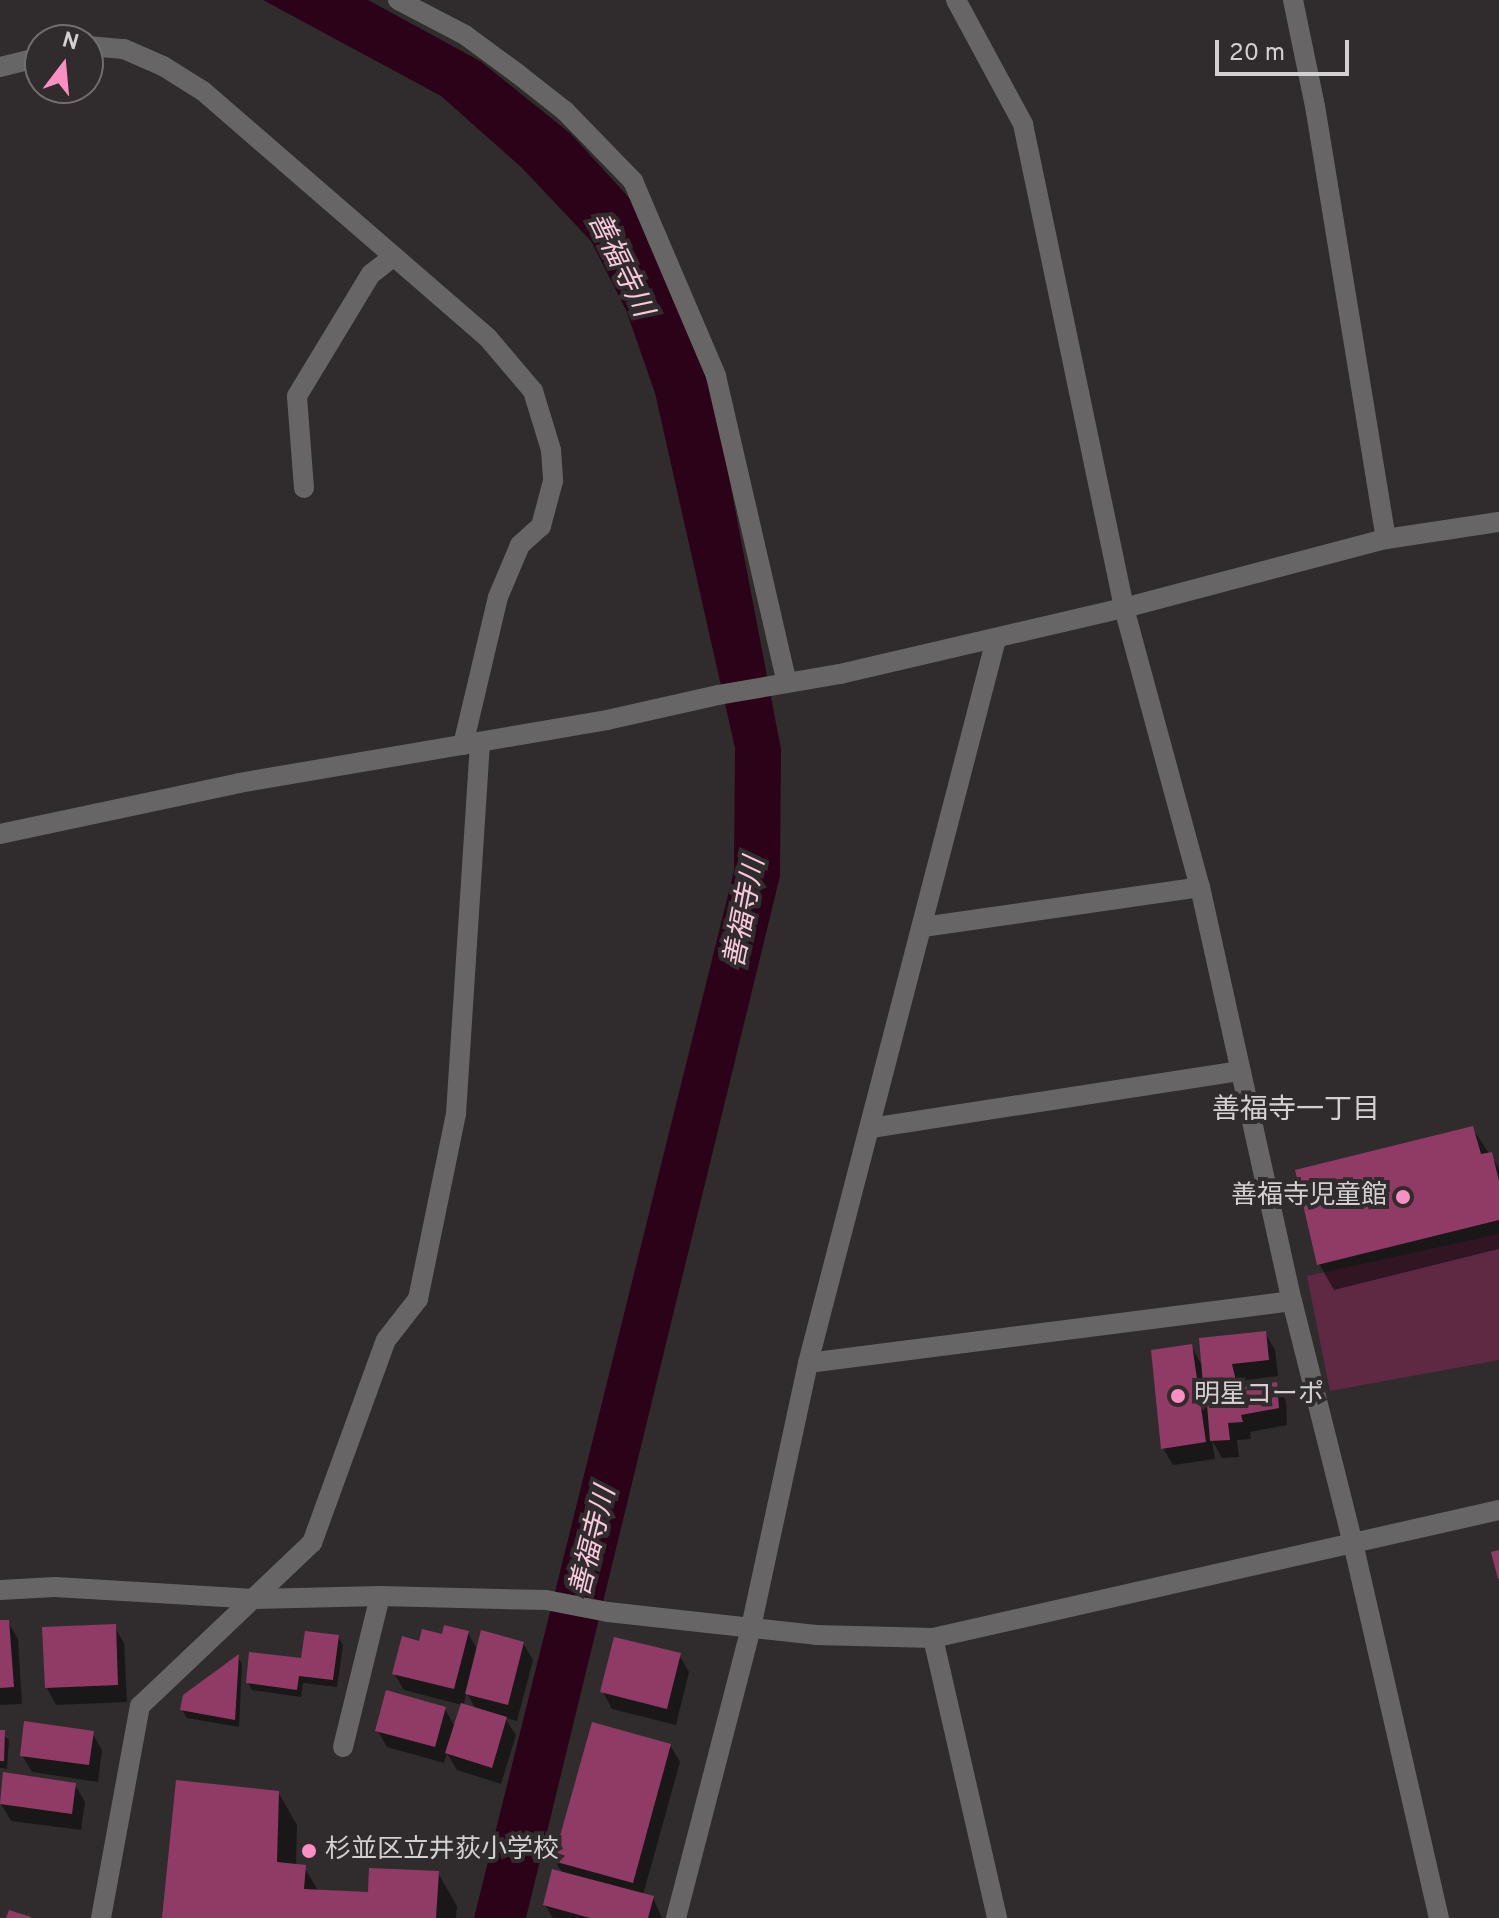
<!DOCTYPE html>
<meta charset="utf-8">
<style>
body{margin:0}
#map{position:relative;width:1499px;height:1918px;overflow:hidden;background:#302c2e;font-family:Overpass,"Noto Sans JP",sans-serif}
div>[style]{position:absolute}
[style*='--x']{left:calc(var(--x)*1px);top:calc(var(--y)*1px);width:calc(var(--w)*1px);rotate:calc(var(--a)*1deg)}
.green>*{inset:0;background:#5f2943}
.water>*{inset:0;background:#2b0218}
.shadow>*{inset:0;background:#0007}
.building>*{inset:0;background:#903b65}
.minor>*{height:20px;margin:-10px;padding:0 10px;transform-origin:10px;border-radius:10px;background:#676566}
.dots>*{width:22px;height:22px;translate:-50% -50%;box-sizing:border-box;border:4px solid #302c2e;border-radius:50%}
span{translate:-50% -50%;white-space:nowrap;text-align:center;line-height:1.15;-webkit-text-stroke:8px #302c2e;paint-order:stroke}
.poi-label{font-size:26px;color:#d3d0d1}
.right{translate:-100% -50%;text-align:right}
.left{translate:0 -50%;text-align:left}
.water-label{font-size:28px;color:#fac8dc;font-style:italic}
.neighbourhood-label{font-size:28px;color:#d3d0d1}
.north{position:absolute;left:24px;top:24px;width:80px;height:80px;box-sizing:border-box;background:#302c2e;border:2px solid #716e6f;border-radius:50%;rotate:16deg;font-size:22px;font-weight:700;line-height:32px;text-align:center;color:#d3d0d1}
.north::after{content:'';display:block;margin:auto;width:28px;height:36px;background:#fc8fc1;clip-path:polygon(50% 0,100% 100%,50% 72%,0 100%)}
.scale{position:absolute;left:1215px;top:40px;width:134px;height:36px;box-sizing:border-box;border:4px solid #d3d0d1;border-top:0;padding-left:10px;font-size:24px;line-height:28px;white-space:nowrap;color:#d3d0d1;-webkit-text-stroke:6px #302c2e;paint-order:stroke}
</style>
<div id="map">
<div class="green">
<i style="clip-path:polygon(1499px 1234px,1499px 1360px,1330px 1391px,1307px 1276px)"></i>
</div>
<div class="water">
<i style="clip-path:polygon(263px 0,368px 0,480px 61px,571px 134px,631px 200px,708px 368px,781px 749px,780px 876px,526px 1918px,474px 1918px,734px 871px,735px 748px,655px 393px,626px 310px,591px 241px,522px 168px,441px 96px)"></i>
</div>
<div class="shadow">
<i style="clip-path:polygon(1472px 1128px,1499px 1168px,1499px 1249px,1334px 1290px,1319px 1264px,1297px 1172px)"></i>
<i style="clip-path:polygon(evenodd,1265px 1333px,1275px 1350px,1278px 1376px,1241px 1381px,1242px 1389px,1276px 1384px,1286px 1401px,1287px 1425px,1250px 1432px,1251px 1439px,1237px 1440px,1239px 1457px,1222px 1458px,1212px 1440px,1215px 1459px,1173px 1465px,1163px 1448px,1191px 1346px,1204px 1369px,1265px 1333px,1203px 1380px,1211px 1393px,1205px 1394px,1203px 1380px)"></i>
<i style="clip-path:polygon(0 1622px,8px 1622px,18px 1639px,22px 1704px,0 1705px)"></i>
<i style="clip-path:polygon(114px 1626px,124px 1643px,127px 1702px,56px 1705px,47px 1688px)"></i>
<i style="clip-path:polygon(evenodd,468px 1633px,478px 1651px,523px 1643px,533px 1660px,517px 1721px,505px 1718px,516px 1735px,501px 1784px,457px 1770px,447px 1753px,444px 1763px,387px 1747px,377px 1730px,445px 1709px,455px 1727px,462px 1705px,404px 1690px,394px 1673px,420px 1643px,468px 1633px,467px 1693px,476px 1710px,463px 1706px,467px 1693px)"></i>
<i style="clip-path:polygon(338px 1637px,343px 1645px,337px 1687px,303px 1683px,301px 1697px,252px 1690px,248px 1683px,303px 1661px)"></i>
<i style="clip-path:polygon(679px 1655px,689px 1672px,676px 1725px,612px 1709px,603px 1692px)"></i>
<i style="clip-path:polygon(238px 1657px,242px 1664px,239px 1727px,187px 1718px,182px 1710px)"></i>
<i style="clip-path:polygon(0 1732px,9px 1740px,7px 1769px,0 1768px)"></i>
<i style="clip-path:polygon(92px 1733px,102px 1750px,98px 1782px,32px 1772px,22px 1755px)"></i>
<i style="clip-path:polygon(670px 1745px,680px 1762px,643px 1895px,653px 1898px,662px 1918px,553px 1918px,545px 1905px,563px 1874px,555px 1861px)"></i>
<i style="clip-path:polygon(75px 1785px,85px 1802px,81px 1830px,11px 1821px,1px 1804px)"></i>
<i style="clip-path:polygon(278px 1792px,297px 1825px,296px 1866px,304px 1867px,319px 1892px,370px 1894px,438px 1873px,457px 1906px,456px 1918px,164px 1918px)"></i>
</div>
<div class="building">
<i style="clip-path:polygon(1473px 1126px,1481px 1154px,1492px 1152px,1499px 1181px,1499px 1220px,1317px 1265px,1295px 1170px)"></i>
<i style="clip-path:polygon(1266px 1331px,1269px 1360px,1232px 1364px,1236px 1381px,1203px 1384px,1199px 1338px)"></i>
<i style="clip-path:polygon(1192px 1344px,1206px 1442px,1161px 1449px,1151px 1350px)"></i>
<i style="clip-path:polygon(1277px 1382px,1279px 1408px,1241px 1415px,1243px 1422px,1228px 1423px,1230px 1440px,1210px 1441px,1206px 1392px)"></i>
<i style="clip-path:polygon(1499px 1550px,1499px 1579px,1498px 1579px,1491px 1552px)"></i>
<i style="clip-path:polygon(0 1620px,9px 1620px,14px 1687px,0 1688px)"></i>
<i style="clip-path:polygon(116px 1624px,118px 1685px,45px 1688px,42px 1627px)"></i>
<i style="clip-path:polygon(444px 1625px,469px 1631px,454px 1689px,392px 1674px,402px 1636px,419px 1641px,422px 1629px,442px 1634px)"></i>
<i style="clip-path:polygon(481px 1630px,524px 1642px,508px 1705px,465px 1694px)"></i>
<i style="clip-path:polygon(305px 1631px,339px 1635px,333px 1680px,299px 1676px,297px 1690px,246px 1683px,249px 1652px,301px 1658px)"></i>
<i style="clip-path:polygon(614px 1637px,681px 1653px,667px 1709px,600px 1692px)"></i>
<i style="clip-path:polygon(239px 1654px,235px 1720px,180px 1710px,183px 1695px)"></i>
<i style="clip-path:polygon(386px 1690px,446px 1707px,435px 1747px,375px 1731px)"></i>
<i style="clip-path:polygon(461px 1703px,507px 1717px,492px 1768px,445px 1753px)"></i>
<i style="clip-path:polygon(24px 1721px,94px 1731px,89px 1765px,20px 1756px)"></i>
<i style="clip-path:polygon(592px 1722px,671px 1744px,633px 1883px,553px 1861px)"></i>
<i style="clip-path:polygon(0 1730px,5px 1730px,4px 1761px,0 1761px)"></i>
<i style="clip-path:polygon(3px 1772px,76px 1783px,72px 1814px,0 1804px)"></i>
<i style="clip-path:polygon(176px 1780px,279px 1791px,277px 1862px,306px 1865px,304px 1889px,368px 1892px,369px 1868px,439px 1871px,436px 1918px,162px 1918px)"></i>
<i style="clip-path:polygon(552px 1869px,654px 1896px,648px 1918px,590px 1918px,543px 1905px)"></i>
<i style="clip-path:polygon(9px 1910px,31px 1917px,31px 1918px,6px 1918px)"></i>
</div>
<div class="minor">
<i style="--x:398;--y:0;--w:76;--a:27.6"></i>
<i style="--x:465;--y:35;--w:66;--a:36.3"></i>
<i style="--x:518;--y:74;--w:60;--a:38.2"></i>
<i style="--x:565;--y:111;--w:98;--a:45.8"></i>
<i style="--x:633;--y:181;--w:212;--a:66.9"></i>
<i style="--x:716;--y:376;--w:315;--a:77"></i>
<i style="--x:956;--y:0;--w:141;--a:61.6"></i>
<i style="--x:1023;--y:124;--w:494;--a:78.2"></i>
<i style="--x:1124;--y:608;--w:289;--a:74.8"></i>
<i style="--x:1200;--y:887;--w:424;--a:77.5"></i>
<i style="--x:1292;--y:1301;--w:250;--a:75.9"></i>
<i style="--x:1353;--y:1543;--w:385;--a:77.1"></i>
<i style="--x:1293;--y:0;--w:108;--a:78.3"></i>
<i style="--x:1315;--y:106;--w:439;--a:80.7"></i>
<i style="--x:88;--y:46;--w:36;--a:5"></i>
<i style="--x:124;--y:49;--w:43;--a:23.6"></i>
<i style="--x:163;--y:66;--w:47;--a:32"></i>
<i style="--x:203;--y:91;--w:377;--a:40.9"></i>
<i style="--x:488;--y:338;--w:70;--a:49.7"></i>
<i style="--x:533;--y:391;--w:62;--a:73"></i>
<i style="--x:551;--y:450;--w:31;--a:86"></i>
<i style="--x:553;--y:481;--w:47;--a:104.9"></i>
<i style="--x:541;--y:526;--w:28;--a:138"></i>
<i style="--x:520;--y:545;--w:56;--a:112.9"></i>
<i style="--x:498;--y:597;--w:152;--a:103.3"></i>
<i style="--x:0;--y:67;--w:41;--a:-14"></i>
<i style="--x:304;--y:488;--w:92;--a:-94.4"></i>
<i style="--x:297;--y:396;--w:143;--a:-58.8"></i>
<i style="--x:371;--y:274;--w:28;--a:-38"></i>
<i style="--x:0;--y:834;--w:244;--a:-12"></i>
<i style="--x:239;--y:783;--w:373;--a:-9.7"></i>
<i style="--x:607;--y:720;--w:114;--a:-12.7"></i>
<i style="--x:718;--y:695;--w:124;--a:-9.8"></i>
<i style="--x:840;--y:674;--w:292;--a:-13.1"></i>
<i style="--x:1124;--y:608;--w:271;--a:-14.8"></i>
<i style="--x:1386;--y:539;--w:114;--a:-8.6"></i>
<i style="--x:923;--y:927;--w:280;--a:-8.2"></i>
<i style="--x:871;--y:1128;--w:372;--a:-8.8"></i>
<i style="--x:808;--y:1363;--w:488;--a:-7.3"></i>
<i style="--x:0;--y:1590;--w:55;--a:-3.1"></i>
<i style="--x:55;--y:1587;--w:200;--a:3.4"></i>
<i style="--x:255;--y:1599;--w:125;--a:-1.4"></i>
<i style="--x:380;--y:1596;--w:166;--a:1.4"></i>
<i style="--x:546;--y:1600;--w:63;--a:11"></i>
<i style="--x:608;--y:1612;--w:209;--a:6.3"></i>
<i style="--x:816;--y:1635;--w:117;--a:1.5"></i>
<i style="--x:933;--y:1638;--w:287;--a:77.1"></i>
<i style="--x:933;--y:1638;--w:580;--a:-12.74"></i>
<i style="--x:343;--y:1747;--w:155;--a:-76.2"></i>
<i style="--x:101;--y:1918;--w:216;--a:-79.6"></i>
<i style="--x:140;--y:1706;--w:237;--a:-43.5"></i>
<i style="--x:312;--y:1543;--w:216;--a:-70"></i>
<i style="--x:386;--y:1340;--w:52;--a:-52"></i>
<i style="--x:418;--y:1299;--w:189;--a:-78.4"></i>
<i style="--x:456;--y:1114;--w:373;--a:-86.3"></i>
<i style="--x:676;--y:1918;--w:301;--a:-75.5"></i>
<i style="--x:751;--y:1627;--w:270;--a:-77.8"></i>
<i style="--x:808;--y:1363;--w:748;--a:-75.44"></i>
</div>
<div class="dots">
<i style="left:1403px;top:1197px;background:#fc8fc1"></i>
<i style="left:1178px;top:1396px;background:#fc8fc1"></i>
<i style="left:309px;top:1851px;background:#fc8fc1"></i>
</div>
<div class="poi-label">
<span class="right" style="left:1387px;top:1197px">善福寺児童館</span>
<span class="left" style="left:1194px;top:1396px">明星コーポ</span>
<span class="left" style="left:325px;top:1851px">杉並区立井荻小学校</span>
</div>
<div class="water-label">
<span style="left:619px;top:265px;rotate:64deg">善福寺川</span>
<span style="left:746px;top:913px;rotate:-79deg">善福寺川</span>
<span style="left:594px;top:1542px;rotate:-76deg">善福寺川</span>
</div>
<div class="neighbourhood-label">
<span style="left:1296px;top:1111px">善福寺一丁目</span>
</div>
<div class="north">N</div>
<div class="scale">20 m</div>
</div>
